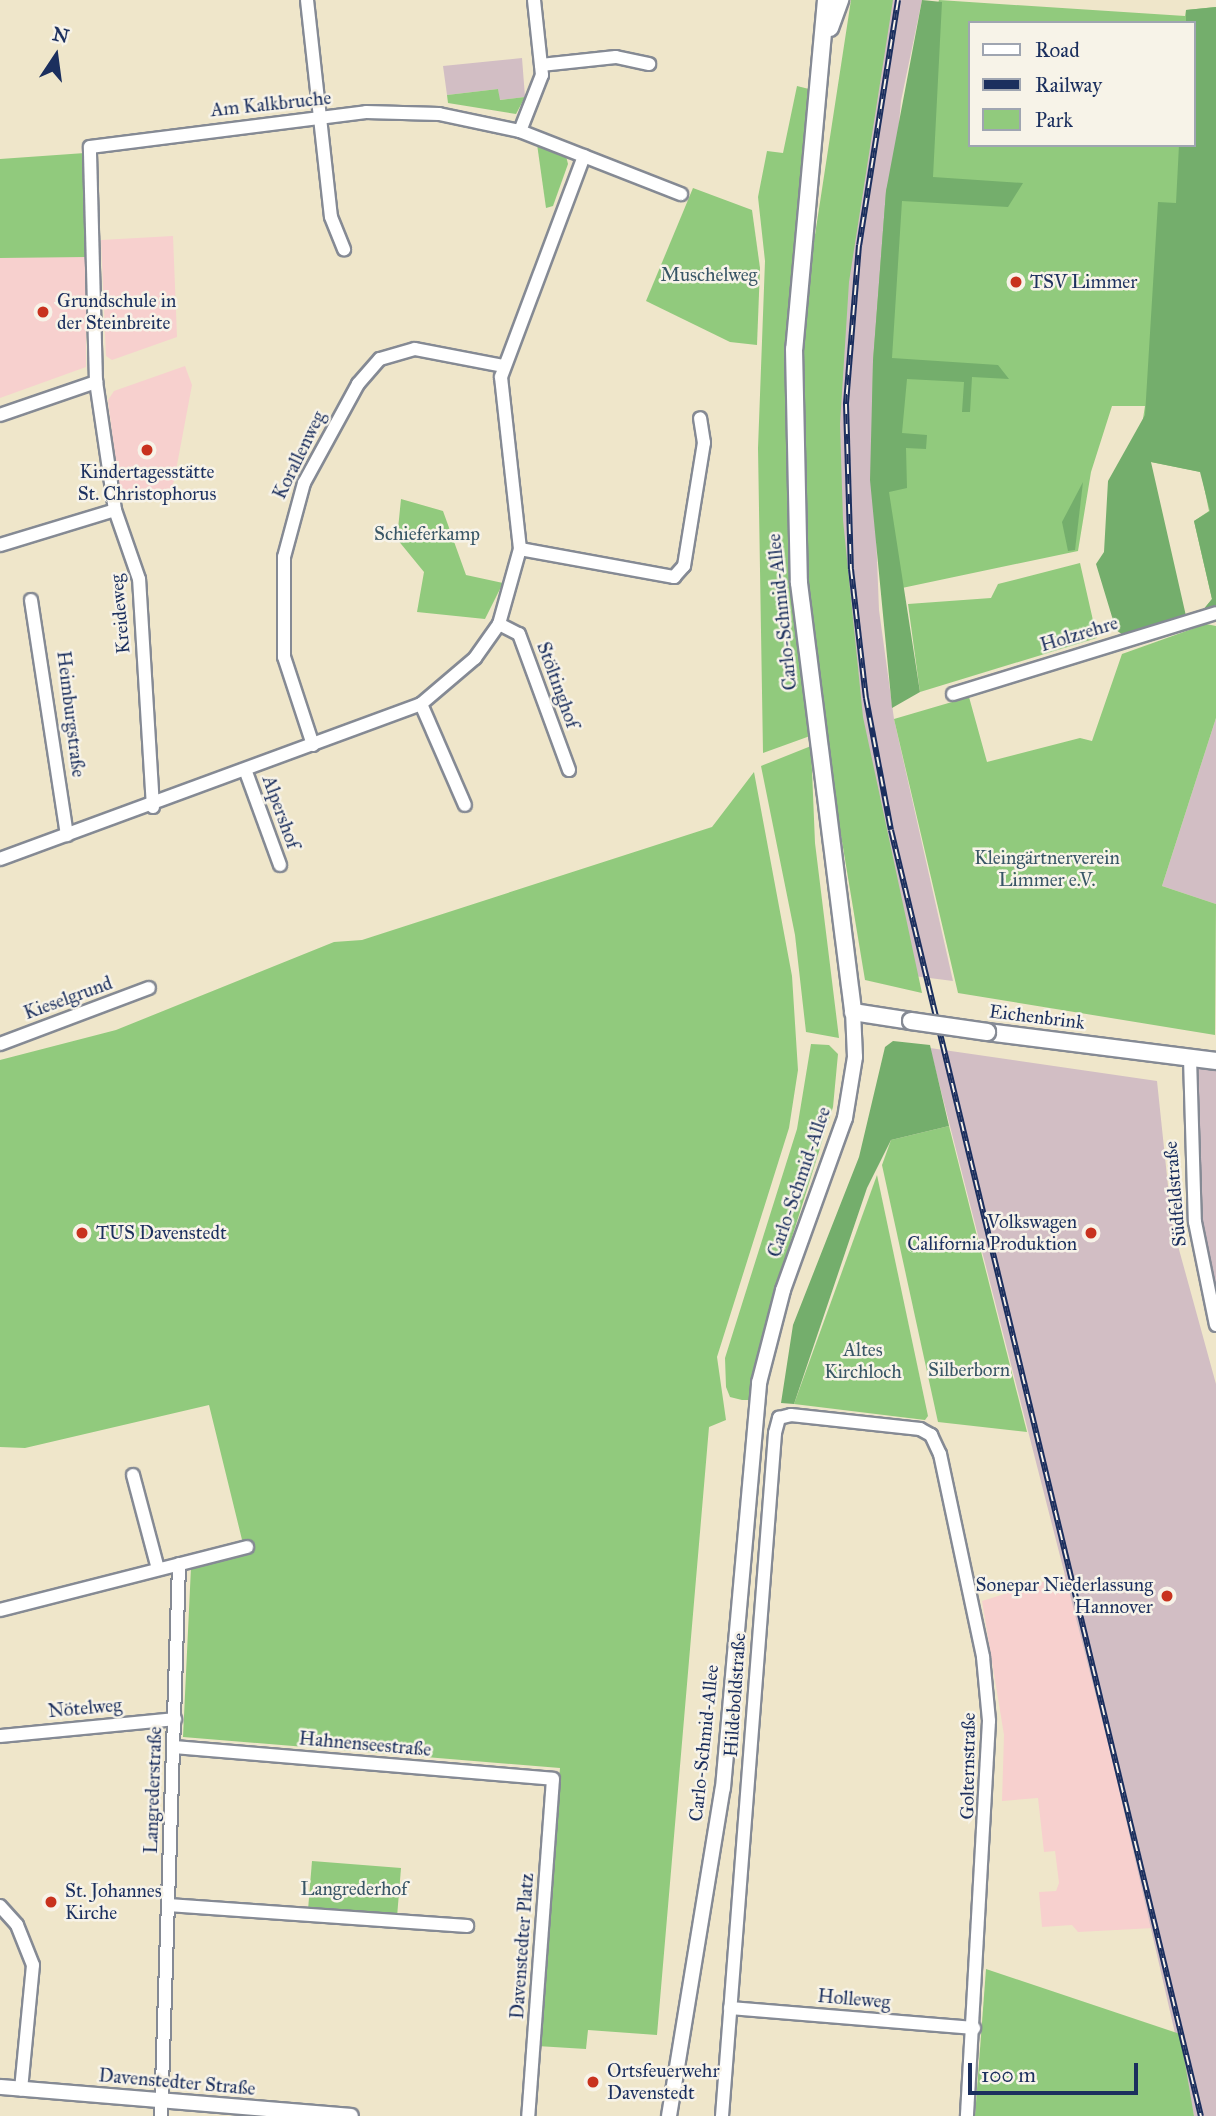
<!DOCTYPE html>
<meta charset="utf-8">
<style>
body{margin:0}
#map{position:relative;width:1216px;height:2116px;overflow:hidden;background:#efe6ca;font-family:"IM FELL Great Primer",serif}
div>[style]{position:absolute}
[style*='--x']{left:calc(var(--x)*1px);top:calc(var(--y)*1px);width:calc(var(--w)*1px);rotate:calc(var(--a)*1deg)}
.built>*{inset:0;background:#f7d0ce}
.industrial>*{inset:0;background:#d2bec4}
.green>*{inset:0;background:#91ca7d}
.forest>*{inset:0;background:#74ae6c}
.roads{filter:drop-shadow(2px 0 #858a94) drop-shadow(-2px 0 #858a94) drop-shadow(0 2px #858a94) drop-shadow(0 -2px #858a94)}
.minor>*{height:12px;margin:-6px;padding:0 6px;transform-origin:6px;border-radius:6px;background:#fff}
.tertiary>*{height:14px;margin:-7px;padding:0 7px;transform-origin:7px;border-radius:7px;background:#fff}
.secondary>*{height:16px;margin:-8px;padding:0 8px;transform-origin:8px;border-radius:8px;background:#fff}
.rail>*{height:6px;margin-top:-3px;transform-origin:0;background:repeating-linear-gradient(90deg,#f7f3e8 0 10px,#1b2f5e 0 20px);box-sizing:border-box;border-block:2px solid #1b2f5e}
.bridges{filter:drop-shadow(2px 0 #858a94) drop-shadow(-2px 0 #858a94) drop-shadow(0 2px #858a94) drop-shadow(0 -2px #858a94)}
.secondary-bridge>*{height:16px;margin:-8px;padding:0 8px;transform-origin:8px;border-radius:8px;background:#fff}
.dots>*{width:19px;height:19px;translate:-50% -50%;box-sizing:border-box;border:4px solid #f7f3e8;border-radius:50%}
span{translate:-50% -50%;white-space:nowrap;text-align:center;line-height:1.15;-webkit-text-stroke:5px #f7f3e8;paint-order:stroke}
.street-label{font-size:19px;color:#1b2f5e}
.park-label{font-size:19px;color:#385666}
.poi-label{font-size:19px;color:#1b2f5e}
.left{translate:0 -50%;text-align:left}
.right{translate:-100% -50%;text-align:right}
.legend{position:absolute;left:968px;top:21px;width:228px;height:126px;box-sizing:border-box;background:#f7f3e8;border:2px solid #9fa5b1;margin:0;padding:9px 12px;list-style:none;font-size:21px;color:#1b2f5e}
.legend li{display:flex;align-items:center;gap:14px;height:35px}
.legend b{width:35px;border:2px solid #9fa5b1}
.north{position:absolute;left:21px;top:21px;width:70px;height:70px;-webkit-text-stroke:5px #f7f3e8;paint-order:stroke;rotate:13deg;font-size:19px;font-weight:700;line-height:28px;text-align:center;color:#1b2f5e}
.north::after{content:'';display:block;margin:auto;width:24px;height:32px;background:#1b2f5e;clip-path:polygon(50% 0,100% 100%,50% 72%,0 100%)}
.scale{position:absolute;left:968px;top:2063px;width:170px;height:32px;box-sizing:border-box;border:4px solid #1b2f5e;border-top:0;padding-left:9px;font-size:21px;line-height:24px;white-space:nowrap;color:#1b2f5e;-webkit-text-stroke:5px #f7f3e8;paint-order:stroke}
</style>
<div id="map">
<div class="built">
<i style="clip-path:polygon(173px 236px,177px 337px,112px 360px,106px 356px,101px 240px)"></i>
<i style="clip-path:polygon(55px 255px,86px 257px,86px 367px,0 398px,0 258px)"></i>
<i style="clip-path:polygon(185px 366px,192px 385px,174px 481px,170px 491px,128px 500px,120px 495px,108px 400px,114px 391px)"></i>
<i style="clip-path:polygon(1065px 1575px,1112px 1758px,1154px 1928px,1078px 1932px,1072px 1925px,1042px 1927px,1039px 1892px,1056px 1891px,1059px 1883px,1055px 1851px,1044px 1852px,1038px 1798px,1002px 1801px,1004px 1735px,982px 1601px)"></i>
</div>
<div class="industrial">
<i style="clip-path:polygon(884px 0,922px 0,901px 101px,872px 432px,879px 610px,894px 719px,953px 981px,906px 975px,861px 794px,832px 477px,847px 234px)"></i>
<i style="clip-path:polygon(522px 58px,525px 97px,499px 100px,498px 89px,447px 95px,443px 66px)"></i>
<i style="clip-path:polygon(1216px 718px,1216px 904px,1162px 886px)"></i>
<i style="clip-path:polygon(930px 1048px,1157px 1081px,1172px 1224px,1216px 1384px,1216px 2116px,1194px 2116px,1112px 1759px)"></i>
<i style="clip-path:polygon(1190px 1058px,1216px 1061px,1216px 1325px,1199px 1251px)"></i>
</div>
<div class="green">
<i style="clip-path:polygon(851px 0,893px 0,849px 282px,840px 424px,843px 520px,863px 717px,922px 993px,865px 980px,824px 733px,802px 524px,799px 423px,809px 274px)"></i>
<i style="clip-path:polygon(evenodd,939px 0,1185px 16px,1186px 10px,1216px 7px,1216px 605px,1203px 610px,1212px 599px,1194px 521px,1209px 511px,1201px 472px,1151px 462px,1142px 425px,1145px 406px,1112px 406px,1091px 472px,1078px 551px,902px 588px,872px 432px,873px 361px,886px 191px,939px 0,969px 23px,1193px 23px,1193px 145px,969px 145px,969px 23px)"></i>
<i style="clip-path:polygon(797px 86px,809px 89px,787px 388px,788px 488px,810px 736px,763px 753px,758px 448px,765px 261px,758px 197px,767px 151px,783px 153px)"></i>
<i style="clip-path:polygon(498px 89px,500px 100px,525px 97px,516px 114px,448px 103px,447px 95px)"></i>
<i style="clip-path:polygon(537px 144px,566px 156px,568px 164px,553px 206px,546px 208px)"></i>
<i style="clip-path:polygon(85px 153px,86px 257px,0 258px,0 159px)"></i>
<i style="clip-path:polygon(693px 188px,752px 210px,760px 268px,757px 345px,730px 342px,646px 301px)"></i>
<i style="clip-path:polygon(401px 499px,443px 511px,466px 575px,503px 583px,485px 619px,417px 612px,424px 572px,397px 539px)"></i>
<i style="clip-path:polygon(1080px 563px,1097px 638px,920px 692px,908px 604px,991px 598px,998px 584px)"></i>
<i style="clip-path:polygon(1206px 624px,1216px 626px,1216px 718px,1162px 886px,1216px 904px,1215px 1035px,958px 993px,894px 719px,969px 697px,987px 762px,1080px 738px,1092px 741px,1122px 654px)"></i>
<i style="clip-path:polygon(811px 746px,815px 843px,839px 1038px,806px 1032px,795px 935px,761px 766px)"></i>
<i style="clip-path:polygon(754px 772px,792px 976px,798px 1070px,789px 1128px,717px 1357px,726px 1420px,709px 1427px,657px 2035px,588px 2030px,586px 2049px,537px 2046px,560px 1768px,183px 1737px,191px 1567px,245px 1552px,209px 1405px,25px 1448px,0 1447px,0 1060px,116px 1030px,334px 942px,362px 940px,712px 827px)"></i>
<i style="clip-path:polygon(811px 1044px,829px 1045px,838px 1054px,833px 1107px,770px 1307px,749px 1400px,742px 1400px,730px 1397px,726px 1387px,725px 1358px,797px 1129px)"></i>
<i style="clip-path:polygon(949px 1126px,1027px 1432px,938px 1422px,882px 1165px,891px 1140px)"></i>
<i style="clip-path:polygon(877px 1175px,928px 1416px,925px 1420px,794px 1404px)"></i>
<i style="clip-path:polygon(312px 1861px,401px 1868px,397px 1917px,308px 1910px)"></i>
<i style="clip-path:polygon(986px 1969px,1180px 2034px,1194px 2116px,975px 2116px)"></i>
</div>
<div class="forest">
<i style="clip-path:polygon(922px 0,942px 2px,933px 177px,1023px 183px,1008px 207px,902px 201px,892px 358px,998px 365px,1009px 379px,972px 377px,970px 412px,962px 412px,964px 382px,907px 379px,902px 433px,927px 435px,926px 449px,906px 448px,907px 488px,889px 492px,920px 692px,892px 708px,870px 480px,873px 361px,886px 191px)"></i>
<i style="clip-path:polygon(1216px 7px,1216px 605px,1203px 610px,1212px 599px,1194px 521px,1210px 511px,1200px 472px,1151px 462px,1186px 616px,1123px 635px,1116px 630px,1096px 564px,1104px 552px,1108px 481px,1145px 415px,1158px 202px,1176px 203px,1179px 145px,1193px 145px,1193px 23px,1186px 23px,1186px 10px)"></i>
<i style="clip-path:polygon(1083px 482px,1075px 550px,1068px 551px,1062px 522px)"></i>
<i style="clip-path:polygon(893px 1041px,930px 1045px,949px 1126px,891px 1140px,867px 1188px,794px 1404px,781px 1403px,793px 1325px,859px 1157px,885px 1047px)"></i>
</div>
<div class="roads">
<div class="minor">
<i style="--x:307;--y:0;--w:218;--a:83.7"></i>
<i style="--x:331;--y:217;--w:35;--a:68"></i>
<i style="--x:541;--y:65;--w:75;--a:-6.1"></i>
<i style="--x:616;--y:57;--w:34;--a:12"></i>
<i style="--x:520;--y:131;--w:60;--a:-68.6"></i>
<i style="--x:542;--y:75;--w:75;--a:-96.1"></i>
<i style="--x:0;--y:415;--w:102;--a:-19"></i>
<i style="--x:0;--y:545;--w:120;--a:-16.9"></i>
<i style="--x:520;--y:549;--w:157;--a:10.3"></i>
<i style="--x:674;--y:577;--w:15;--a:-48"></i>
<i style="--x:684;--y:566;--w:125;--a:-80.8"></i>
<i style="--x:704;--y:443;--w:25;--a:-99"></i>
<i style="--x:31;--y:600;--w:238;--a:81.3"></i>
<i style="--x:499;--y:624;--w:22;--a:27"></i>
<i style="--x:519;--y:634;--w:145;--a:69.8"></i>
<i style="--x:953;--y:694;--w:275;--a:-17.1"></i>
<i style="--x:421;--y:704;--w:110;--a:66.5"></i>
<i style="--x:313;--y:745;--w:93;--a:-108.2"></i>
<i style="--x:284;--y:657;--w:100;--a:-90"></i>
<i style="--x:284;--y:557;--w:77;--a:-74.9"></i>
<i style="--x:304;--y:483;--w:113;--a:-61.4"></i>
<i style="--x:358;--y:384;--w:33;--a:-49"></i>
<i style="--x:380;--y:359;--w:36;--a:-16"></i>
<i style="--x:415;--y:349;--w:90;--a:10.9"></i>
<i style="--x:246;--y:772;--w:99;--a:69.9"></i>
<i style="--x:153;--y:807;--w:228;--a:-93.5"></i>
<i style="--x:139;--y:579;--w:73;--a:-109.2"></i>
<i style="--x:115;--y:510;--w:129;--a:-98.4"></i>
<i style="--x:96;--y:382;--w:235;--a:-91.5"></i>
<i style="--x:90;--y:147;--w:278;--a:-7.2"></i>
<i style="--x:366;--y:112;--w:73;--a:1.6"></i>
<i style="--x:439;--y:114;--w:83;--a:11.9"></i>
<i style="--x:520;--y:131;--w:173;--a:21.4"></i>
<i style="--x:0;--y:859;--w:449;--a:-20.2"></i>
<i style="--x:421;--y:704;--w:71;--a:-40.4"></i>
<i style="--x:475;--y:658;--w:42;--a:-54.8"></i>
<i style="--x:499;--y:624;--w:78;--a:-74.4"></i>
<i style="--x:520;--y:549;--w:173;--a:-96.3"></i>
<i style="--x:501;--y:377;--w:236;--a:-69.4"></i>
<i style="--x:0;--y:1044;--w:159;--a:-20.6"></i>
<i style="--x:1190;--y:1058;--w:164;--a:88.3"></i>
<i style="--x:1195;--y:1222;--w:105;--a:78.5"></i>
<i style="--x:133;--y:1475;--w:97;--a:75.1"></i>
<i style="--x:0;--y:1610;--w:255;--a:-14.3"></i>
<i style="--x:0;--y:1736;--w:176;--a:-5.5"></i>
<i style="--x:174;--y:1747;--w:380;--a:4.8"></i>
<i style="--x:553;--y:1779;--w:338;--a:94.2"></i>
<i style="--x:168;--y:1905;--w:300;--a:4"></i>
<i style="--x:0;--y:1906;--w:25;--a:48"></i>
<i style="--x:17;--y:1925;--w:43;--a:68.2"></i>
<i style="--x:33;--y:1965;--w:125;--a:95.5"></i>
<i style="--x:730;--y:2008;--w:245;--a:4.7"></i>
<i style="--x:161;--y:2116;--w:552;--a:-88.13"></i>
<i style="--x:722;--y:2116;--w:685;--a:-85.56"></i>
<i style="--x:775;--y:1433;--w:16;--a:-75"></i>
<i style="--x:779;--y:1418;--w:12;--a:-14"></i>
<i style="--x:791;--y:1415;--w:130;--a:6.2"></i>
<i style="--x:920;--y:1429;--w:13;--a:29"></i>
<i style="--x:931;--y:1435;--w:21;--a:65"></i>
<i style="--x:940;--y:1454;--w:208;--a:78"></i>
<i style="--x:983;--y:1657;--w:64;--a:84.6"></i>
<i style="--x:989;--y:1721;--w:396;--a:93.2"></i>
</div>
<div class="tertiary">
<i style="--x:0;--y:2087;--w:352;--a:4.7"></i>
<i style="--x:669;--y:2116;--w:332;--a:-80.7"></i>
<i style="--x:723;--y:1788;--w:407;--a:-84.9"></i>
<i style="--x:759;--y:1383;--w:96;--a:-75.5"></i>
<i style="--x:783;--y:1290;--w:183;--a:-70.2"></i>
<i style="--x:845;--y:1118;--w:62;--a:-80.7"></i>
<i style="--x:855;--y:1057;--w:45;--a:-92.5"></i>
</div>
<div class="secondary">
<i style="--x:826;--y:0;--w:350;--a:95.2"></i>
<i style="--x:794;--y:349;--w:234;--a:88.8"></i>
<i style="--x:799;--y:583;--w:432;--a:82.8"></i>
<i style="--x:853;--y:1012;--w:59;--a:8.8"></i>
<i style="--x:830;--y:28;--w:30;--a:-70"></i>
<i style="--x:987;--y:1032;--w:231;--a:7.2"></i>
</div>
</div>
<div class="rail">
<i style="--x:898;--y:0;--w:248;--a:99"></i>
<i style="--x:859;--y:245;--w:160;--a:94.7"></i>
<i style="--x:846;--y:404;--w:165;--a:88.3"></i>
<i style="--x:851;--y:569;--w:130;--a:83.4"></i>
<i style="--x:866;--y:698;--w:134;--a:79.3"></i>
<i style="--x:891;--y:830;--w:1323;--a:76.45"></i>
</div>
<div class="bridges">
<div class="secondary-bridge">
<i style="--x:911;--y:1021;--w:77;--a:8.2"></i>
</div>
</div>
<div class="dots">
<i style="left:1016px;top:282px;background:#c8321e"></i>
<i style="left:43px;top:312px;background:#c8321e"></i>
<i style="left:147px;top:450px;background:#c8321e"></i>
<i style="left:82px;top:1233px;background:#c8321e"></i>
<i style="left:1091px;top:1233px;background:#c8321e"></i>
<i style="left:1167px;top:1596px;background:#c8321e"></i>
<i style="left:51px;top:1902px;background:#c8321e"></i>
<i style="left:593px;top:2082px;background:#c8321e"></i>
</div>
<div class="street-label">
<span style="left:271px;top:104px;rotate:-6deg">Am Kalkbruche</span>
<span style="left:299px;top:455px;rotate:-64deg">Korallenweg</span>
<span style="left:782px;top:612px;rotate:-96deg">Carlo-Schmid-Allee</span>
<span style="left:120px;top:614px;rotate:-95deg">Kreideweg</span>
<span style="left:1079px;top:634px;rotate:-17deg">Holzrehre</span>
<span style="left:558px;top:685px;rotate:70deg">Stöltinghof</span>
<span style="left:71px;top:714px;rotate:83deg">Heimburgstraße</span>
<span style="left:281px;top:812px;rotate:70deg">Alpershof</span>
<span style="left:68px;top:998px;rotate:-20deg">Kieselgrund</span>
<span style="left:1037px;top:1017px;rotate:7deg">Eichenbrink</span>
<span style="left:799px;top:1182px;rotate:-71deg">Carlo-Schmid-Allee</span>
<span style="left:1175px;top:1194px;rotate:-95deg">Südfeldstraße</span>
<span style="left:735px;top:1695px;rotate:-86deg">Hildeboldstraße</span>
<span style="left:85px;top:1708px;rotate:-5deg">Nötelweg</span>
<span style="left:704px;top:1743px;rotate:-84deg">Carlo-Schmid-Allee</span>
<span style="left:365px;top:1744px;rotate:5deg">Hahnenseestraße</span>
<span style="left:968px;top:1766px;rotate:-89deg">Golternstraße</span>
<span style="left:153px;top:1790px;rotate:-88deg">Langrederstraße</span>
<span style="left:522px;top:1946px;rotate:-86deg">Davenstedter Platz</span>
<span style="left:854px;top:1999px;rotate:5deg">Holleweg</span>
<span style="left:177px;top:2082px;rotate:5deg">Davenstedter Straße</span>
</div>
<div class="park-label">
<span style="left:709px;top:275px">Muschelweg</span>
<span style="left:427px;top:534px">Schieferkamp</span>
<span style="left:1047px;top:869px">Kleingärtnerverein<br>Limmer e.V.</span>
<span style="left:863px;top:1361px">Altes<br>Kirchloch</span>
<span style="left:969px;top:1370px">Silberborn</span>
<span style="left:354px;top:1889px">Langrederhof</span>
</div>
<div class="poi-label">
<span class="left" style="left:1030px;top:282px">TSV Limmer</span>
<span class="left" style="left:57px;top:312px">Grundschule in<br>der Steinbreite</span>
<span style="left:147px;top:483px">Kindertagesstätte<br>St. Christophorus</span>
<span class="right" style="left:1077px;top:1233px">Volkswagen<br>California Produktion</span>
<span class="left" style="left:96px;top:1233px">TUS Davenstedt</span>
<span class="right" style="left:1153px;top:1596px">Sonepar Niederlassung<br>Hannover</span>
<span class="left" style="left:65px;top:1902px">St. Johannes<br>Kirche</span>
<span class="left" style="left:607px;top:2082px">Ortsfeuerwehr<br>Davenstedt</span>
</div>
<ul class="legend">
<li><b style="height:9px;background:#fff"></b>Road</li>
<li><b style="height:9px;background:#1b2f5e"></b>Railway</li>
<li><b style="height:19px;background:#91ca7d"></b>Park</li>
</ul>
<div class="north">N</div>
<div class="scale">100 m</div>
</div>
